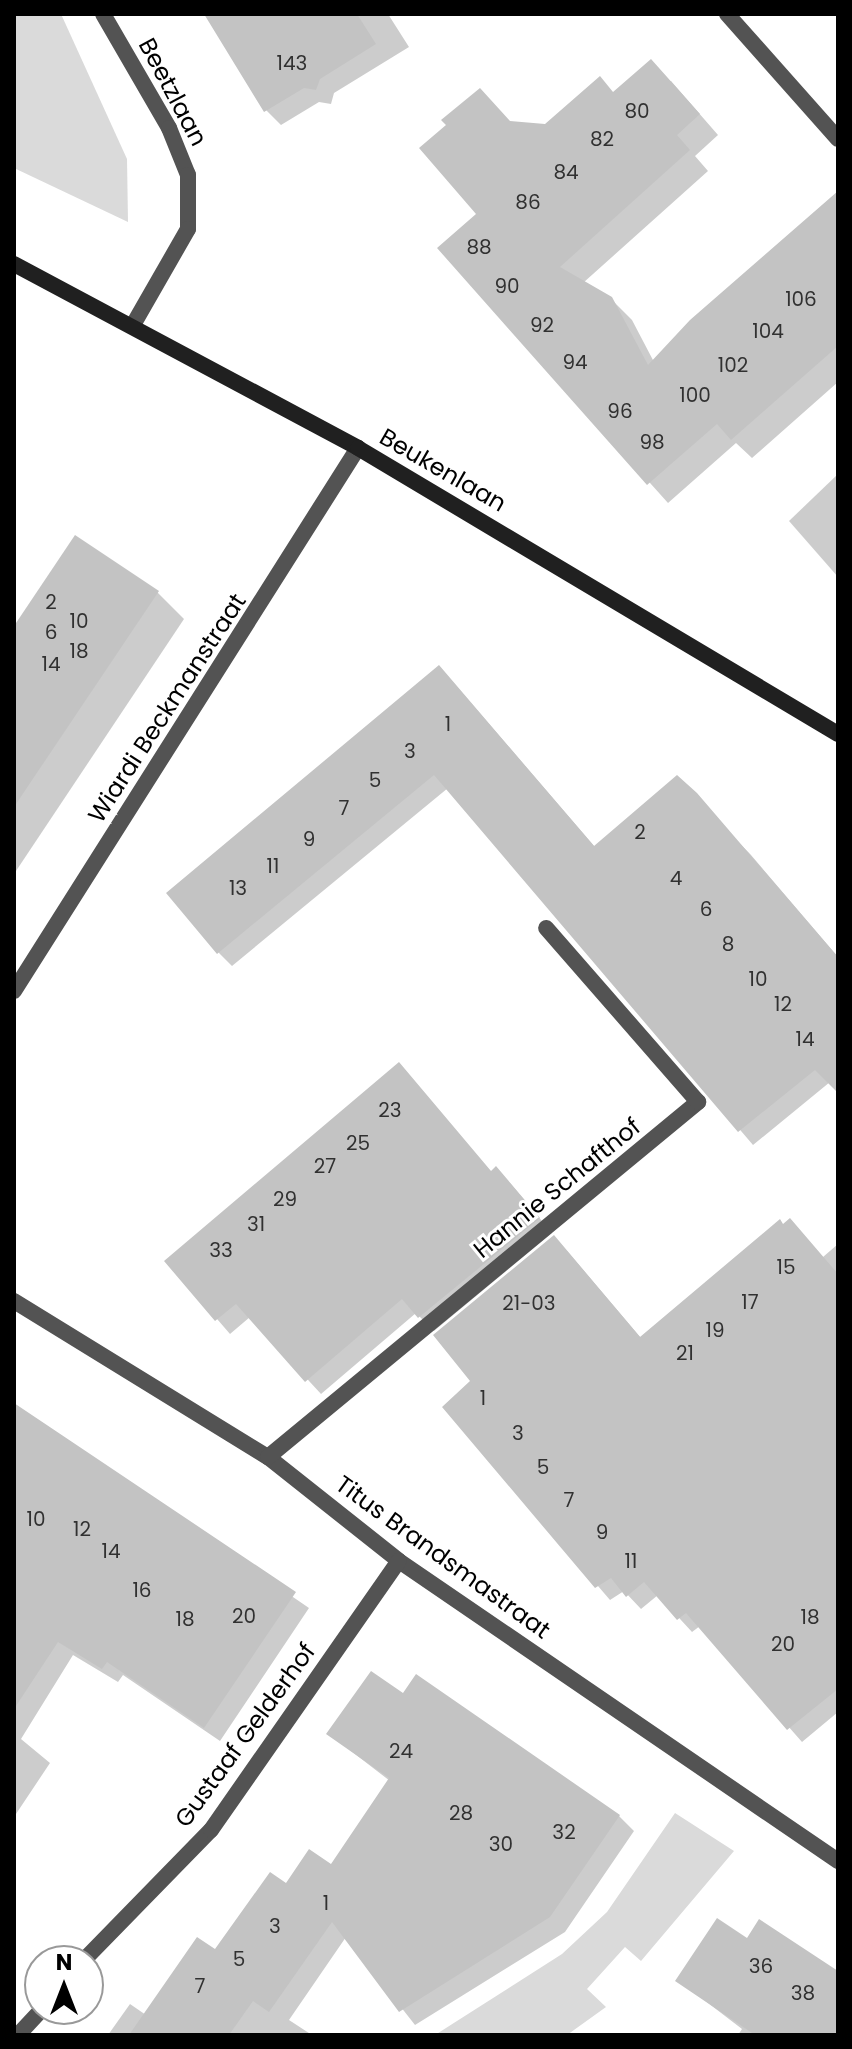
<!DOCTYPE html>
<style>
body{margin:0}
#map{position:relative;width:852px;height:2049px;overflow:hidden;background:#fff;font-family:Poppins,sans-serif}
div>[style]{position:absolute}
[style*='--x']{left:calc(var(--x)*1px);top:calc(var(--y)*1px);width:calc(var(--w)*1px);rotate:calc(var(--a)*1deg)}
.green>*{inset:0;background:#dadada}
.shadow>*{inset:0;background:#0003}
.building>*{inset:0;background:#c3c3c3}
.street>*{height:16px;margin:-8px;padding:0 8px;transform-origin:8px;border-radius:8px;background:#535353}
.secondary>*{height:16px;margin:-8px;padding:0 8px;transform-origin:8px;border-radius:8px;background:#202020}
span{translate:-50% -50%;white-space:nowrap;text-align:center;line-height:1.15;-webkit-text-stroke:6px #fff;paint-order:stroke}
.number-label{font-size:20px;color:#313131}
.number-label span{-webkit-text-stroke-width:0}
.street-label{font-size:24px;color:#000}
.frame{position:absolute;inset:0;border:16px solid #000;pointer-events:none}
.north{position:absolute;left:24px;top:1945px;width:80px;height:80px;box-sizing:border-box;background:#fff;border:2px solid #999;border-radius:50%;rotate:0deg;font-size:22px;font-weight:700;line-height:32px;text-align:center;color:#000}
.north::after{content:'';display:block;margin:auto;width:28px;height:36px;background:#000;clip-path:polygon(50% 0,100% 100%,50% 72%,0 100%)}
</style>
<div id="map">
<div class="green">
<i style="clip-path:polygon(14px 14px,61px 14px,127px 159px,128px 222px,14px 168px)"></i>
<i style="clip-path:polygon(675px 1813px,734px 1851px,641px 1961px,625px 1947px,587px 1989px,606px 2007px,567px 2035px,435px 2035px,562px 1954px,607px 1912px)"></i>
</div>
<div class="shadow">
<i style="clip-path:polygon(207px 14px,388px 14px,409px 47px,334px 93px,331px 104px,319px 102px,281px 125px,266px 110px)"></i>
<i style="clip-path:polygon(671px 81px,718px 135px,695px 156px,708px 171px,583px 283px,611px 299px,632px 320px,654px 362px,838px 200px,838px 382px,752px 458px,736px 443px,668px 503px,440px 249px,479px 214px,511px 123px,546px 126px,614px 94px)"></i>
<i style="clip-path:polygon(838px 474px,838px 577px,789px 521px)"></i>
<i style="clip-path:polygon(157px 592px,184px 619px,14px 874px,14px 630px)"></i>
<i style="clip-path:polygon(452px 681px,595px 847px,676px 778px,751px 855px,838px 957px,838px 1090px,830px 1082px,753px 1145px,448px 788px,232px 966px,219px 953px,168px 893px)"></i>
<i style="clip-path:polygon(492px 1173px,510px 1183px,552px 1233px,434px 1331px,416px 1313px,321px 1394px,250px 1317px,230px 1334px,167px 1261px)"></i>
<i style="clip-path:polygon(838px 1244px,838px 1712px,802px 1742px,700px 1626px,692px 1632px,658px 1595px,641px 1609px,624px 1591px,610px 1600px,445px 1408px,473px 1381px,567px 1251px,641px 1338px,823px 1257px)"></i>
<i style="clip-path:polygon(14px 1405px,309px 1608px,220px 1741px,123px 1675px,118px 1682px,73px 1655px,21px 1739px,50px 1763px,14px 1817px)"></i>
<i style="clip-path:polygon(403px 1696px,619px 1816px,634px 1831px,565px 1932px,415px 2025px,346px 1937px,289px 2020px,312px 2035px,108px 2035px,130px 2004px,146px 2015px,286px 1885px,332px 1866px,390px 1781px,329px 1734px)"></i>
<i style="clip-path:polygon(747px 1941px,838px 1974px,838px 2035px,738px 2035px,742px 2029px,678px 1980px)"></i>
</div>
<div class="building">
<i style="clip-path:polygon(204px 14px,357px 14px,376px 44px,320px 79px,316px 90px,304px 88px,264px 112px)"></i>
<i style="clip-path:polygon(651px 59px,700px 114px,677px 135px,690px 150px,560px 267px,612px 297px,648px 365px,690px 320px,838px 191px,838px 346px,731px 440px,717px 424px,647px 485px,437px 248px,476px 214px,419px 148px,446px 125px,441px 120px,480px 88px,510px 121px,545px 124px,600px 76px,613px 92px)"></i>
<i style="clip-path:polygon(75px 535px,159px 591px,14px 807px,14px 626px)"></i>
<i style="clip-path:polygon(439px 665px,594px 846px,677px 775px,697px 793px,838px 957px,838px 1093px,815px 1070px,738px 1132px,434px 775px,217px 954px,166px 893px)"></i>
<i style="clip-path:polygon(399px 1062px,491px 1171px,496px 1166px,540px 1218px,418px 1318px,402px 1299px,305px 1382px,236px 1304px,215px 1321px,164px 1261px)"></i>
<i style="clip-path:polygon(790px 1218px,838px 1274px,838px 1689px,787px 1730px,686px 1613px,677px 1620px,644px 1582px,626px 1597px,611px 1578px,595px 1588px,442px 1407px,470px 1381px,433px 1335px,554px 1235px,640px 1337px,780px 1219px,783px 1224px)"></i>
<i style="clip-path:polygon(14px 1403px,296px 1592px,204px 1728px,107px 1662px,102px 1669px,58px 1642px,14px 1709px)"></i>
<i style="clip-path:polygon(371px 1671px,403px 1693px,416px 1674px,620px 1815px,550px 1917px,399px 2012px,332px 1922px,269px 2012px,253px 2001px,229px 2035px,129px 2035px,197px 1937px,215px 1949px,270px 1872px,286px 1883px,309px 1849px,331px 1864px,389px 1778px,326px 1734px)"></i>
<i style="clip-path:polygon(717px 1918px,747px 1938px,759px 1919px,838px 1971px,838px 2035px,755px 2035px,675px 1981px)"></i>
</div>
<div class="street">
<i style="--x:103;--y:14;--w:132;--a:59.9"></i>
<i style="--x:169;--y:128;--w:51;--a:68"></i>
<i style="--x:188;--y:175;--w:54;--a:90"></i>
<i style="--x:188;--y:229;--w:111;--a:119.8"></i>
<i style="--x:727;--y:14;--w:167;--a:48.4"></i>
<i style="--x:14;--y:991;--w:643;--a:-57.65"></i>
<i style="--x:14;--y:1301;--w:298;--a:31.6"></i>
<i style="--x:268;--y:1457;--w:167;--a:38.4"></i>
<i style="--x:399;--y:1561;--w:532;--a:34.35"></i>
<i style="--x:268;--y:1457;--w:558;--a:-39.54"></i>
<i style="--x:698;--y:1102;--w:231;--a:-131.1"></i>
<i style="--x:83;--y:1961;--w:183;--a:-45.7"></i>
<i style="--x:211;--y:1830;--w:328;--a:-55.1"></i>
<i style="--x:18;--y:2035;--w:35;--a:-47"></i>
</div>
<div class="secondary">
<i style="--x:14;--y:264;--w:390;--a:28.1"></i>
<i style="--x:358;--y:448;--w:559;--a:30.79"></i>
</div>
<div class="number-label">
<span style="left:292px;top:63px">143</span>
<span style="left:637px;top:111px">80</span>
<span style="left:602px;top:139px">82</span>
<span style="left:566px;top:172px">84</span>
<span style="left:528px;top:202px">86</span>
<span style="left:479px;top:247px">88</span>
<span style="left:507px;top:286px">90</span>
<span style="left:801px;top:299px">106</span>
<span style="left:542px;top:325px">92</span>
<span style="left:768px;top:331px">104</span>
<span style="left:575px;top:362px">94</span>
<span style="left:733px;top:365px">102</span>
<span style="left:695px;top:395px">100</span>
<span style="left:620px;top:411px">96</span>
<span style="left:652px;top:442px">98</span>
<span style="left:51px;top:602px">2</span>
<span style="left:79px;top:621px">10</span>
<span style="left:51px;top:632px">6</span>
<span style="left:79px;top:651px">18</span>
<span style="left:51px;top:664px">14</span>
<span style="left:448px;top:724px">1</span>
<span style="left:410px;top:751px">3</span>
<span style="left:375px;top:780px">5</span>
<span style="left:344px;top:808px">7</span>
<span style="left:640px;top:832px">2</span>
<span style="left:309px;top:839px">9</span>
<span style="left:273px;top:866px">11</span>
<span style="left:676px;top:878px">4</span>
<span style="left:238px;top:888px">13</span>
<span style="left:706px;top:909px">6</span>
<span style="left:728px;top:944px">8</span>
<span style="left:758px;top:979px">10</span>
<span style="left:783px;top:1004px">12</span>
<span style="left:805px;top:1039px">14</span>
<span style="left:390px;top:1110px">23</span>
<span style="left:358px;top:1143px">25</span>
<span style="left:325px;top:1166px">27</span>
<span style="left:285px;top:1199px">29</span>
<span style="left:256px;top:1224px">31</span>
<span style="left:221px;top:1250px">33</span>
<span style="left:786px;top:1267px">15</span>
<span style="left:750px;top:1302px">17</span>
<span style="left:529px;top:1303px">21-03</span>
<span style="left:715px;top:1330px">19</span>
<span style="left:685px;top:1353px">21</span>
<span style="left:483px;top:1398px">1</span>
<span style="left:518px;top:1433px">3</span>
<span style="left:543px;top:1467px">5</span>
<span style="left:569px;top:1500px">7</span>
<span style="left:36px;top:1519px">10</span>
<span style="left:82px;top:1529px">12</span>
<span style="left:602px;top:1532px">9</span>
<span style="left:111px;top:1551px">14</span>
<span style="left:631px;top:1561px">11</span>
<span style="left:142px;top:1590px">16</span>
<span style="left:244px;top:1616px">20</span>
<span style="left:810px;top:1617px">18</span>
<span style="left:185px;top:1619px">18</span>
<span style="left:783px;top:1644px">20</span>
<span style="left:401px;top:1751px">24</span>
<span style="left:461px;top:1813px">28</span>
<span style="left:564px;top:1832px">32</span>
<span style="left:501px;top:1844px">30</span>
<span style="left:326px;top:1903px">1</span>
<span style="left:275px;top:1926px">3</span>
<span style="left:239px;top:1959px">5</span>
<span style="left:761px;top:1966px">36</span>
<span style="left:200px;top:1986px">7</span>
<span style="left:803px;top:1993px">38</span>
</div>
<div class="street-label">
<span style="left:173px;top:92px;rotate:62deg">Beetzlaan</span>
<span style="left:443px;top:470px;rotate:30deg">Beukenlaan</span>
<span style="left:167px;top:708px;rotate:-57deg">Wiardi Beckmanstraat</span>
<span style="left:557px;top:1188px;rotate:-39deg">Hannie Schafthof</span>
<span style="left:443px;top:1557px;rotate:36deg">Titus Brandsmastraat</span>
<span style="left:245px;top:1735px;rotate:-54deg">Gustaaf Gelderhof</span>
</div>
<div class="frame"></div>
<div class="north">N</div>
</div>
